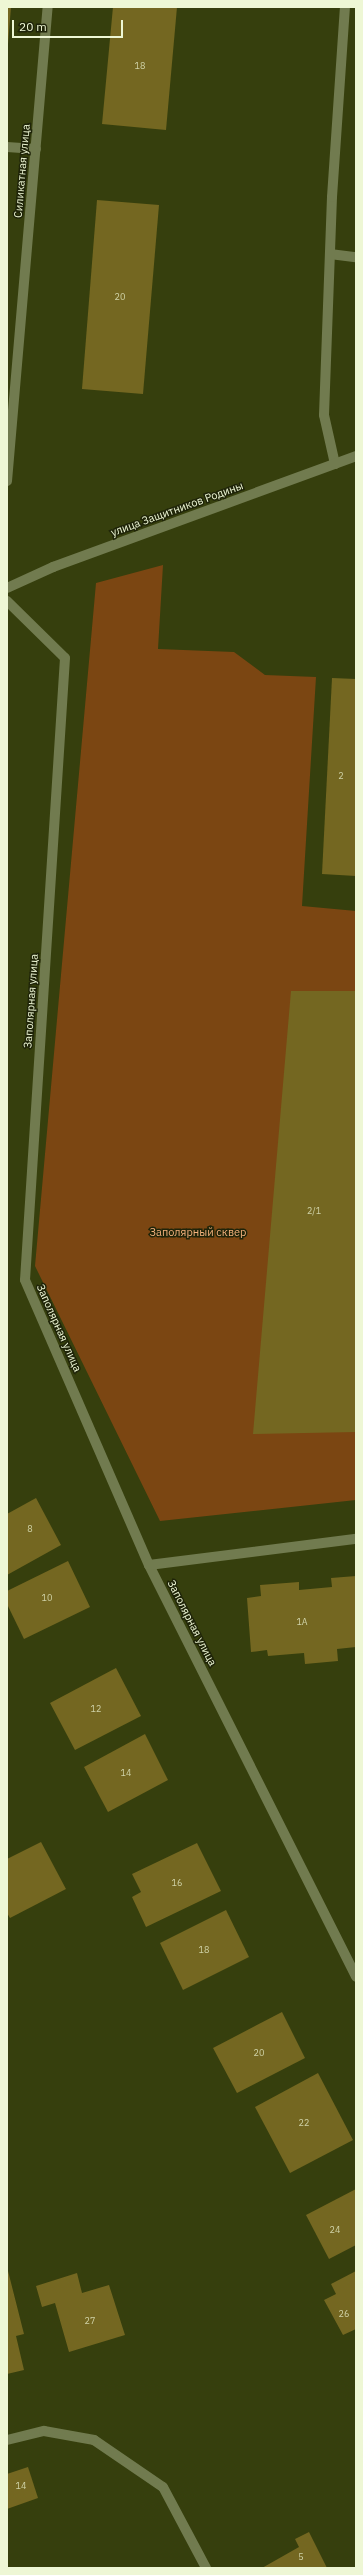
<!DOCTYPE html>
<meta charset="utf-8">
<style>
body{margin:0}
#map{position:relative;width:363px;height:2575px;overflow:hidden;background:#363f0d;font-family:"IBM Plex Sans",sans-serif}
div>[style]{position:absolute}
[style*='--x']{left:calc(var(--x)*1px);top:calc(var(--y)*1px);width:calc(var(--w)*1px);rotate:calc(var(--a)*1deg)}
.green>*{inset:0;background:#7b4612}
.building>*{inset:0;background:#746721}
.minor>*{height:10px;margin:-5px;padding:0 5px;transform-origin:5px;border-radius:5px;background:#717b4f}
span{translate:-50% -50%;white-space:nowrap;text-align:center;line-height:1.15;-webkit-text-stroke:3px #1f2409;paint-order:stroke}
.number-label{font-size:9px;color:#d0d3a8}
.number-label span{-webkit-text-stroke-width:0}
.street-label{font-size:11px;color:#eef7d5}
.park-label{font-size:11px;color:#f6b27d}
.frame{position:absolute;inset:0;border:8px solid #eef7d5;pointer-events:none}
.scale{position:absolute;left:12px;top:20px;width:111px;height:18px;box-sizing:border-box;border:2px solid #eef7d5;border-top:0;padding-left:5px;font-size:12px;line-height:14px;white-space:nowrap;color:#eef7d5;-webkit-text-stroke:3px #1f2409;paint-order:stroke}
</style>
<div id="map">
<div class="green">
<i style="clip-path:polygon(163px 565px,158px 649px,234px 652px,265px 675px,316px 677px,302px 906px,356px 911px,356px 1500px,160px 1521px,35px 1266px,96px 583px)"></i>
</div>
<div class="building">
<i style="clip-path:polygon(7px 7px,11px 7px,8px 44px,7px 44px)"></i>
<i style="clip-path:polygon(113px 7px,177px 7px,166px 130px,102px 124px)"></i>
<i style="clip-path:polygon(97px 200px,159px 205px,143px 394px,82px 389px)"></i>
<i style="clip-path:polygon(332px 678px,356px 679px,356px 876px,322px 874px)"></i>
<i style="clip-path:polygon(291px 991px,356px 991px,356px 1432px,253px 1434px)"></i>
<i style="clip-path:polygon(36px 1498px,61px 1545px,7px 1575px,7px 1514px)"></i>
<i style="clip-path:polygon(68px 1561px,90px 1607px,24px 1639px,7px 1604px,7px 1591px)"></i>
<i style="clip-path:polygon(356px 1576px,356px 1647px,337px 1649px,338px 1661px,305px 1664px,304px 1653px,268px 1656px,267px 1650px,251px 1652px,247px 1598px,261px 1596px,260px 1585px,299px 1582px,299px 1590px,332px 1587px,331px 1578px)"></i>
<i style="clip-path:polygon(116px 1668px,141px 1716px,75px 1750px,50px 1703px)"></i>
<i style="clip-path:polygon(145px 1734px,168px 1780px,108px 1812px,84px 1767px)"></i>
<i style="clip-path:polygon(41px 1842px,66px 1889px,10px 1918px,7px 1913px,7px 1859px)"></i>
<i style="clip-path:polygon(197px 1843px,221px 1891px,146px 1927px,132px 1897px,141px 1892px,132px 1874px)"></i>
<i style="clip-path:polygon(226px 1910px,249px 1957px,183px 1990px,160px 1943px)"></i>
<i style="clip-path:polygon(282px 2012px,305px 2058px,237px 2093px,213px 2048px)"></i>
<i style="clip-path:polygon(318px 2073px,353px 2140px,290px 2173px,255px 2107px)"></i>
<i style="clip-path:polygon(356px 2189px,356px 2245px,329px 2259px,306px 2215px)"></i>
<i style="clip-path:polygon(7px 2267px,24px 2334px,16px 2336px,24px 2370px,7px 2374px)"></i>
<i style="clip-path:polygon(356px 2271px,356px 2329px,343px 2335px,324px 2300px,336px 2294px,331px 2284px)"></i>
<i style="clip-path:polygon(77px 2273px,82px 2293px,109px 2285px,125px 2335px,69px 2352px,55px 2303px,42px 2307px,36px 2286px)"></i>
<i style="clip-path:polygon(28px 2467px,38px 2498px,7px 2509px,7px 2474px)"></i>
<i style="clip-path:polygon(309px 2532px,327px 2568px,262px 2568px,299px 2547px,295px 2539px)"></i>
</div>
<div class="minor">
<i style="--x:7;--y:147;--w:29;--a:4"></i>
<i style="--x:330;--y:254;--w:26;--a:7"></i>
<i style="--x:335;--y:464;--w:50;--a:-102.7"></i>
<i style="--x:324;--y:415;--w:218;--a:-87.9"></i>
<i style="--x:332;--y:197;--w:190;--a:-86.1"></i>
<i style="--x:7;--y:481;--w:476;--a:-85.1"></i>
<i style="--x:7;--y:588;--w:51;--a:-24.5"></i>
<i style="--x:53;--y:567;--w:323;--a:-20.1"></i>
<i style="--x:7;--y:601;--w:81;--a:44.5"></i>
<i style="--x:65;--y:658;--w:623;--a:93.68"></i>
<i style="--x:25;--y:1280;--w:311;--a:66.5"></i>
<i style="--x:149;--y:1565;--w:461;--a:63.3"></i>
<i style="--x:149;--y:1565;--w:209;--a:-7.2"></i>
<i style="--x:7;--y:2440;--w:38;--a:-14"></i>
<i style="--x:44;--y:2431;--w:51;--a:10.2"></i>
<i style="--x:94;--y:2440;--w:83;--a:34.3"></i>
<i style="--x:163;--y:2487;--w:92;--a:62"></i>
</div>
<div class="number-label">
<span style="left:140px;top:66px">18</span>
<span style="left:120px;top:297px">20</span>
<span style="left:341px;top:776px">2</span>
<span style="left:314px;top:1211px">2/1</span>
<span style="left:30px;top:1529px">8</span>
<span style="left:47px;top:1598px">10</span>
<span style="left:302px;top:1622px">1А</span>
<span style="left:96px;top:1709px">12</span>
<span style="left:126px;top:1773px">14</span>
<span style="left:177px;top:1883px">16</span>
<span style="left:204px;top:1950px">18</span>
<span style="left:259px;top:2053px">20</span>
<span style="left:304px;top:2123px">22</span>
<span style="left:335px;top:2230px">24</span>
<span style="left:344px;top:2314px">26</span>
<span style="left:90px;top:2321px">27</span>
<span style="left:21px;top:2486px">14</span>
<span style="left:301px;top:2557px">5</span>
</div>
<div class="street-label">
<span style="left:22px;top:171px;rotate:-85deg">Силикатная улица</span>
<span style="left:177px;top:509px;rotate:-20deg">улица Защитников Родины</span>
<span style="left:31px;top:1001px;rotate:-86deg">Заполярная улица</span>
<span style="left:59px;top:1328px;rotate:66deg">Заполярная улица</span>
<span style="left:192px;top:1623px;rotate:63deg">Заполярная улица</span>
</div>
<div class="park-label">
<span style="left:198px;top:1232px">Заполярный сквер</span>
</div>
<div class="frame"></div>
<div class="scale">20 m</div>
</div>
